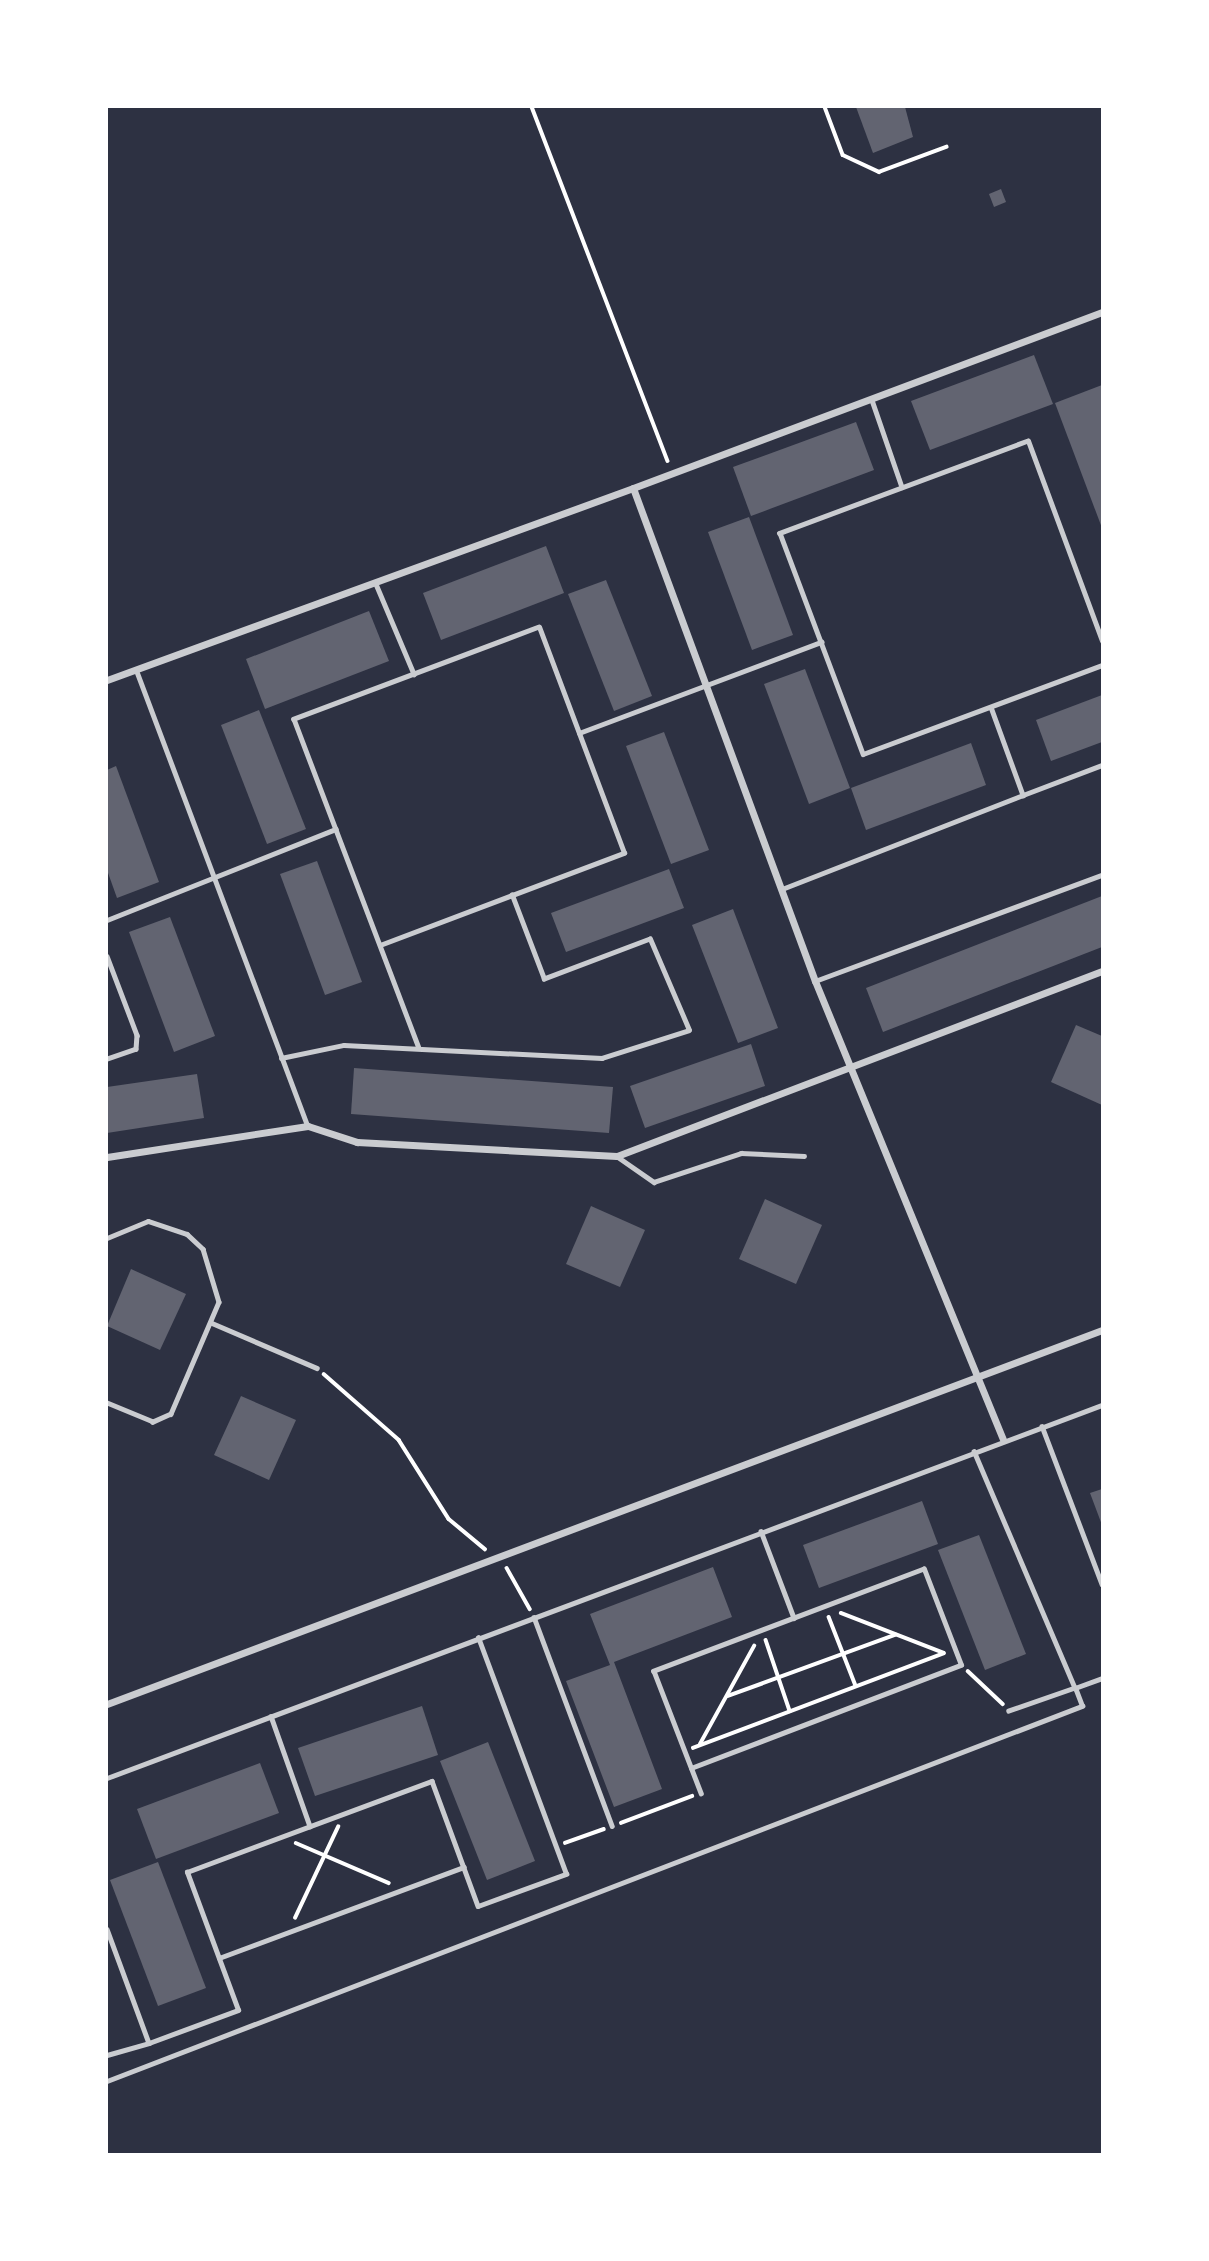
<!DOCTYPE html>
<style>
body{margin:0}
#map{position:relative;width:1209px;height:2261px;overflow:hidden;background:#2d3142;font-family:Mulish,sans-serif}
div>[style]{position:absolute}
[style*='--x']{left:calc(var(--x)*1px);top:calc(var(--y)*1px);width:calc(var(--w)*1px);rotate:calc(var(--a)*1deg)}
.building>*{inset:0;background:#626471}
.path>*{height:3.5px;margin:-1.75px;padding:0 1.75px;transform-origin:1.75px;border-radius:1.75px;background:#fff}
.service>*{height:4.5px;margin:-2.25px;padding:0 2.25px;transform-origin:2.25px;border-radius:2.25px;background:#caccd0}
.minor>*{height:7px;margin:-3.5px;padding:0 3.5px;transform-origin:3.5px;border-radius:3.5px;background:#caccd0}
span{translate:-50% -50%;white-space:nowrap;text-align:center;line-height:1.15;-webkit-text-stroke:7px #fff;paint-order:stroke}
.frame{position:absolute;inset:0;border:108px solid #fff;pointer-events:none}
</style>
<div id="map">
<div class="building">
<i style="clip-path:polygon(856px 107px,905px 107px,913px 137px,873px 153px)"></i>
<i style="clip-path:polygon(1001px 189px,1006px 202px,994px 207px,989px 194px)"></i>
<i style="clip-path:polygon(1034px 355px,1053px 404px,930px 450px,911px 401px)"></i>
<i style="clip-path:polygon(1102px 385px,1102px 528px,1055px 403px)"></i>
<i style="clip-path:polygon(856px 422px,874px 470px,751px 516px,733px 467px)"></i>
<i style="clip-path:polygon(749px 517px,793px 635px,752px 650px,708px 532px)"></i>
<i style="clip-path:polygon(546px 546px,564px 593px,441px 640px,423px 593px)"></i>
<i style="clip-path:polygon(606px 580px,652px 696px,614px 711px,568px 594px)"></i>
<i style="clip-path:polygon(369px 611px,389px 661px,265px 709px,246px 659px)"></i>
<i style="clip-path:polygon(805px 669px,850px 788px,809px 804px,764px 684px)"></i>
<i style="clip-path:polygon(1102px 695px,1102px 742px,1051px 761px,1036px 720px)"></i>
<i style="clip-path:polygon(259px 710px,306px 829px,267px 844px,221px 725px)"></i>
<i style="clip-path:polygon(664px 732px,709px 850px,671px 864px,626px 746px)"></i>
<i style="clip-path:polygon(971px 743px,986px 785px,866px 830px,851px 788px)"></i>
<i style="clip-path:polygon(116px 766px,159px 882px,117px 898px,107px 870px,107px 770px)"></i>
<i style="clip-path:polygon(317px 861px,362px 982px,325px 995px,280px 874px)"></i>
<i style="clip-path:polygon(669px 869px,684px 908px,566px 952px,551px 913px)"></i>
<i style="clip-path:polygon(1102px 896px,1102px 947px,883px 1032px,866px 988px)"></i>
<i style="clip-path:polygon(733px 909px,778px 1028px,738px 1043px,692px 925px)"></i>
<i style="clip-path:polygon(170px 917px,215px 1036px,174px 1052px,129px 932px)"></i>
<i style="clip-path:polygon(1076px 1025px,1102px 1036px,1102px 1105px,1051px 1082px)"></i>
<i style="clip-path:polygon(751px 1044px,765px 1086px,645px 1128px,630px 1086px)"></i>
<i style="clip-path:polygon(354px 1068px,613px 1087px,609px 1133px,351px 1114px)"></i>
<i style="clip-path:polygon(197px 1074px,204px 1118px,107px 1133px,107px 1087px)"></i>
<i style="clip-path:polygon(765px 1199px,822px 1225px,796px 1284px,739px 1259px)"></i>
<i style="clip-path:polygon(591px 1206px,645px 1230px,620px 1287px,566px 1264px)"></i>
<i style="clip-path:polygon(131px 1269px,186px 1294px,160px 1350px,107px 1326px)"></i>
<i style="clip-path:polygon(241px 1396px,296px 1420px,269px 1480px,214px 1455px)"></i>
<i style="clip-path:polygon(1102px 1489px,1102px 1525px,1090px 1493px)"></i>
<i style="clip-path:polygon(922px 1501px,938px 1544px,819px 1588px,803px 1545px)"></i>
<i style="clip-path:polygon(979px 1535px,1026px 1654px,985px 1670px,938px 1550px)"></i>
<i style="clip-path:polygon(713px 1567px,732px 1617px,614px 1662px,662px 1789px,614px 1807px,566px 1681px,610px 1665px,590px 1614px)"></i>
<i style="clip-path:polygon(422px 1706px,438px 1755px,315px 1796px,298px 1748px)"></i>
<i style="clip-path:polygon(488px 1742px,535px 1861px,487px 1880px,440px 1761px)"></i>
<i style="clip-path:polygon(260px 1763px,279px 1813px,156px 1859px,137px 1809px)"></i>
<i style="clip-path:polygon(158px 1862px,206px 1988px,158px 2006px,110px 1880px)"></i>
</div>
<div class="path">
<i style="--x:532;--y:107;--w:379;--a:69"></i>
<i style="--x:825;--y:107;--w:51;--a:69.4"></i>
<i style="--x:843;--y:155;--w:40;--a:25"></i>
<i style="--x:879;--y:172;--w:72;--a:-20.5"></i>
<i style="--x:324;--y:1374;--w:100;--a:41.3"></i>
<i style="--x:399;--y:1440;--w:93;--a:57.7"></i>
<i style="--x:449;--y:1519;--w:47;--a:39.8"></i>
<i style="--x:507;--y:1568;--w:47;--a:60.7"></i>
<i style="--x:841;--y:1613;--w:110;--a:21.2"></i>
<i style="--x:829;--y:1617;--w:74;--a:68.6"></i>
<i style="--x:766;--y:1640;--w:75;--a:71.3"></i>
<i style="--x:968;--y:1671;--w:48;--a:43.3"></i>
<i style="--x:728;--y:1696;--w:178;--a:-20.1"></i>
<i style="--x:700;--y:1744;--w:112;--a:-61.1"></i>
<i style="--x:693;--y:1748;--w:268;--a:-20.7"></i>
<i style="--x:621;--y:1823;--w:76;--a:-20.8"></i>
<i style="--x:296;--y:1843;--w:101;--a:23.3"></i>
<i style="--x:565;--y:1843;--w:41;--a:-19.7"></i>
<i style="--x:295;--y:1918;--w:101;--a:-64.7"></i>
</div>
<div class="service">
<i style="--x:872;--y:400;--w:92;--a:71"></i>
<i style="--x:376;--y:584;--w:98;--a:67.1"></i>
<i style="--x:1102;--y:641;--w:213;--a:-110.3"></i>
<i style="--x:1028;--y:441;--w:265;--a:159.6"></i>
<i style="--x:780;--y:533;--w:236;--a:69.4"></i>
<i style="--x:863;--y:754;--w:255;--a:-20.4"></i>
<i style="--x:136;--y:669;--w:488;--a:69.4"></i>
<i style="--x:991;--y:707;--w:94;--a:70"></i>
<i style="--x:1023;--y:795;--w:85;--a:-20.8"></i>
<i style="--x:579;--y:733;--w:259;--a:-20.6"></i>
<i style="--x:782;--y:889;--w:259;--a:-21.3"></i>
<i style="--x:107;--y:920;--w:246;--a:-21.7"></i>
<i style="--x:380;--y:945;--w:261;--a:-20.7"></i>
<i style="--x:624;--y:853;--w:241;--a:-110.6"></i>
<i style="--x:539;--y:627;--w:262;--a:159.4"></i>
<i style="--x:294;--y:719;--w:350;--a:69.2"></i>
<i style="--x:107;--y:956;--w:85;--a:69.2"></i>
<i style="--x:137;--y:1035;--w:14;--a:94"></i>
<i style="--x:136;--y:1049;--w:31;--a:161"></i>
<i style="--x:815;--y:981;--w:306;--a:-20.3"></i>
<i style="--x:281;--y:1058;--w:64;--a:-11.7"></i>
<i style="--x:344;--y:1045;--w:258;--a:2.9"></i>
<i style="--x:602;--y:1058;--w:91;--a:-17.8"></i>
<i style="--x:689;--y:1030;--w:99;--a:-113.2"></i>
<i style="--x:650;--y:939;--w:113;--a:159.3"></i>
<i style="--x:544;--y:979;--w:90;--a:-110.9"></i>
<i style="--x:618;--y:1157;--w:44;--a:34.8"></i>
<i style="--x:654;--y:1182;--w:92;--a:-18.4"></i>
<i style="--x:741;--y:1153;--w:63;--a:2.7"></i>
<i style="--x:107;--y:1238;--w:44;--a:-22.5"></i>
<i style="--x:148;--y:1221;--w:41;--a:18.4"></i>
<i style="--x:187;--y:1234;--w:22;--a:43"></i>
<i style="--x:203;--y:1249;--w:55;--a:73.2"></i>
<i style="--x:219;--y:1302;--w:122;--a:113.2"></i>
<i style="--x:171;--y:1414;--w:20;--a:156"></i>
<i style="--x:153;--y:1422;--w:50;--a:-157.6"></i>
<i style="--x:212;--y:1323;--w:114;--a:23.2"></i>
<i style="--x:1042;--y:1426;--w:169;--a:69.2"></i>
<i style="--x:974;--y:1451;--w:258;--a:66.9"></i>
<i style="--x:1075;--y:1688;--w:70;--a:160.8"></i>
<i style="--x:761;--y:1531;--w:93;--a:69.2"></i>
<i style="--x:534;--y:1617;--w:223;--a:69.5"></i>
<i style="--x:271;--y:1716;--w:117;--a:70.5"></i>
<i style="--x:691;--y:1768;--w:289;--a:-20.9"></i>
<i style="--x:961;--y:1665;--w:103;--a:-111.1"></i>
<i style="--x:924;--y:1569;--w:289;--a:159.3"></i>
<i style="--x:654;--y:1671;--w:131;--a:68.9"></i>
<i style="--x:107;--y:1778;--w:1063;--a:-20.55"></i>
<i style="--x:107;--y:1929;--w:121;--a:69.8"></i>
<i style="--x:149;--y:2043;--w:95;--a:-20.3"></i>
<i style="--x:238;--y:2010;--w:147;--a:-110.3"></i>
<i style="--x:187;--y:1872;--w:261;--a:-20.4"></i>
<i style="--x:432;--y:1781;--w:133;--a:69.8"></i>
<i style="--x:478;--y:1906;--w:94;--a:-20"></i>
<i style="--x:566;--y:1874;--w:252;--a:-110.4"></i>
<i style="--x:219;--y:1958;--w:261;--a:-20.4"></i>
<i style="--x:107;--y:2055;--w:44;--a:-15.9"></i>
<i style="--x:107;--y:2081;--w:1045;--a:-21.04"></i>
<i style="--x:1082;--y:1706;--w:19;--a:-111"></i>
<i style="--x:1075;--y:1688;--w:29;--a:-20"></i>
</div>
<div class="minor">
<i style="--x:633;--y:488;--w:501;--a:-20.57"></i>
<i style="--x:107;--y:680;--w:560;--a:-20.05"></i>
<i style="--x:633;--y:488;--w:526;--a:69.74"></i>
<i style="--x:815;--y:981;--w:495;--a:67.7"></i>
<i style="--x:107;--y:1157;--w:203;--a:-8.8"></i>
<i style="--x:308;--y:1126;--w:52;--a:18.1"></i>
<i style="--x:357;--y:1142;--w:260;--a:3.1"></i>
<i style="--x:617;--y:1156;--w:519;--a:-20.88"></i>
<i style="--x:107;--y:1704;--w:1063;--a:-20.6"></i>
</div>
<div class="frame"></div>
</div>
